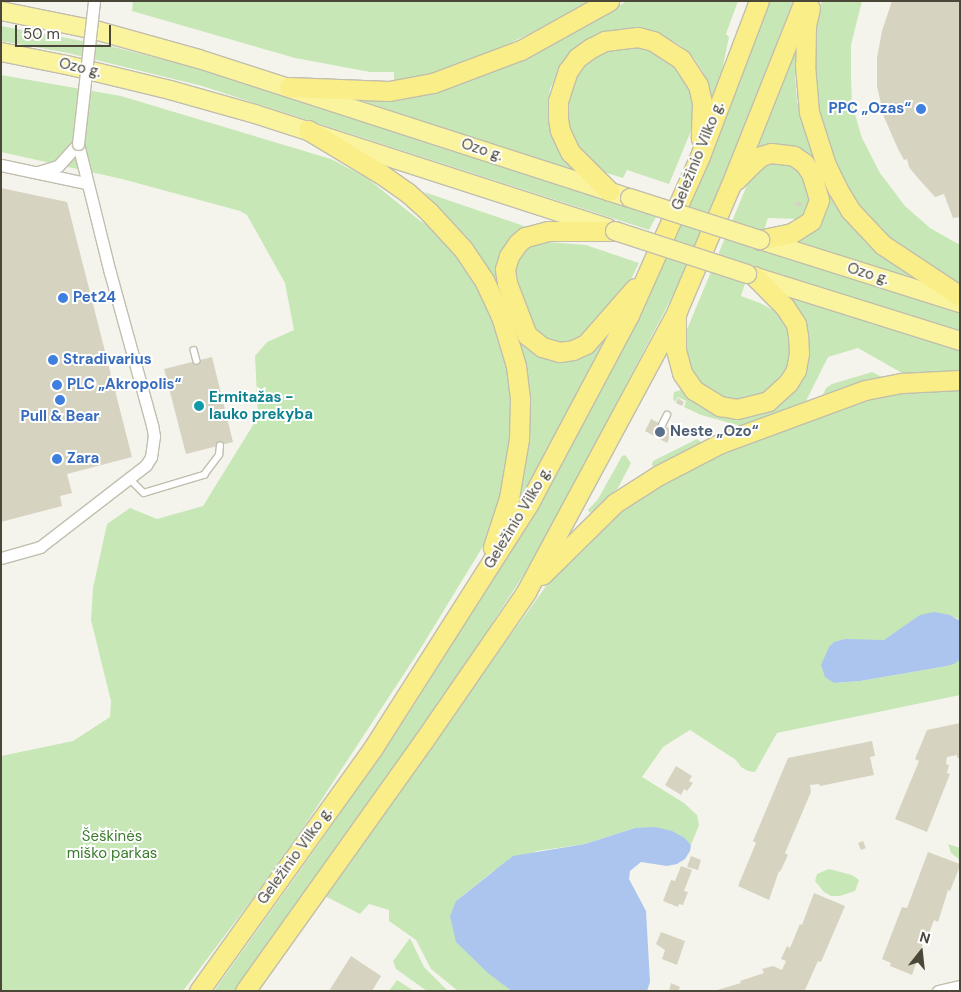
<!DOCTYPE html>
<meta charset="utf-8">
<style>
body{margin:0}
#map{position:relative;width:961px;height:992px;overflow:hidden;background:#f5f4ec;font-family:"DM Sans",sans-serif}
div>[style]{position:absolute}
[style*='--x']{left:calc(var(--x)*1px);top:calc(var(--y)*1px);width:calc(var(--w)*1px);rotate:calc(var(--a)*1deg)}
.green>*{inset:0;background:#c7e8b6}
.water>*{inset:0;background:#abc5ef}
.building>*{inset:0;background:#d7d3c1}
.roads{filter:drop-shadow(1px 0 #c1beae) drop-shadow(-1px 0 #c1beae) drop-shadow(0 1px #c1beae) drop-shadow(0 -1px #c1beae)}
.service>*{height:5.5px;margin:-2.75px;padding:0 2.75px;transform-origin:2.75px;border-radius:2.75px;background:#fff}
.minor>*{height:11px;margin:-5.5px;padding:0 5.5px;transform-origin:5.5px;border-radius:5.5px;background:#fff}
.primary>*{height:18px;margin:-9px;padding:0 9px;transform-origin:9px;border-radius:9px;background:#fbf49f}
.trunk>*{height:19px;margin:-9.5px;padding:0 9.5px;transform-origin:9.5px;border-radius:9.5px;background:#faee88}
.bridges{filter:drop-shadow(1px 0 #c1beae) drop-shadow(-1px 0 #c1beae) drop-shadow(0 1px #c1beae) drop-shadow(0 -1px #c1beae)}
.minor-bridge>*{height:11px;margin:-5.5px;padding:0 5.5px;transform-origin:5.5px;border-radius:5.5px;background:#fff}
.primary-bridge>*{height:18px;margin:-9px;padding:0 9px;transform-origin:9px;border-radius:9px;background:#fbf49f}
.dots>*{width:14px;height:14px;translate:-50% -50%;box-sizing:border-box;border:2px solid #fff;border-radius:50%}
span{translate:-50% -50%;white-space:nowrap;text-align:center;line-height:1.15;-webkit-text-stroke:4px #fff;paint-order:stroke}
.street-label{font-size:15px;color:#4a4739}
.shop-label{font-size:15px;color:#366cbe;font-weight:700}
.right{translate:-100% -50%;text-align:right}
.left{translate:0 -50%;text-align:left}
.culture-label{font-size:15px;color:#0d838f;font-weight:700}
.service-label{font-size:15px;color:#4e5e75;font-weight:700}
.park-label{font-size:15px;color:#3a7b2d}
.frame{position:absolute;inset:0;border:2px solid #4a4739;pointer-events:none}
.north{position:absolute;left:896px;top:927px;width:50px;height:50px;-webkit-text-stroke:4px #fff;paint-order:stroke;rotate:16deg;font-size:14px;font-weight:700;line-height:20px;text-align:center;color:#4a4739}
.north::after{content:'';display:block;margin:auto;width:18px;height:22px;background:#4a4739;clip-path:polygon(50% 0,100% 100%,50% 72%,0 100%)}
.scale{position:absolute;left:15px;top:25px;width:96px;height:22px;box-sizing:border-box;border:2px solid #4a4739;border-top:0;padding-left:6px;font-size:15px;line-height:18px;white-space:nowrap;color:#4a4739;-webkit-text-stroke:4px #fff;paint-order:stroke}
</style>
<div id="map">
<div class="green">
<i style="clip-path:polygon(133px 1px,597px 1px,487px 54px,394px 86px,394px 72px,370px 72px,295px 58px,132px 11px)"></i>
<i style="clip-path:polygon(627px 1px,738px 1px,726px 34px,729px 37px,721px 75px,712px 98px,703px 72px,694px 58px,680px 45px,663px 36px,644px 31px,560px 68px,550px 89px,548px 107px,551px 126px,585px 174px,353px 98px,506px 62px,581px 28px)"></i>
<i style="clip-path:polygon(770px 1px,793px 1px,718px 193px,683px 276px,538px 553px,405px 756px,236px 991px,214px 991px,319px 844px,411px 710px,517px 540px,573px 440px,660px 269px,735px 93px)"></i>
<i style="clip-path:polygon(822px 1px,862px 1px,851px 45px,851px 74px,852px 104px,862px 138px,880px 173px,905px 206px,930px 228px,960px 245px,960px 286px,872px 229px,827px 155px,810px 76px,816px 20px)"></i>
<i style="clip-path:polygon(1px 26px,110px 46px,212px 72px,572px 187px,656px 217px,649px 230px,202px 86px,68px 53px,1px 41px)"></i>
<i style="clip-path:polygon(642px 45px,673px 60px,695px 94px,693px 126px,669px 184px,627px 170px,623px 178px,600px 171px,572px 146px,564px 98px,581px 66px,603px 51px)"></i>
<i style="clip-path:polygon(796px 45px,795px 74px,797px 101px,814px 162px,933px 287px,790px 240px,814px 227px,812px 164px,755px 154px)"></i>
<i style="clip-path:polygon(1px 75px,121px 96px,331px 159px,367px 178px,419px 220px,445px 236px,472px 272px,506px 351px,512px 407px,507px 475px,491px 529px,482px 548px,419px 651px,286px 854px,183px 991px,1px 991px,1px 756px,73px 741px,110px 717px,111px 701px,91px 620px,93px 588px,107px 524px,130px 508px,157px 519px,203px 506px,258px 417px,255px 356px,267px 342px,294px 330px,285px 283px,247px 215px,240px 211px,122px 179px,1px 152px)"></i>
<i style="clip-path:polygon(786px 160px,802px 172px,811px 199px,807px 213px,798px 219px,768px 218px,758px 248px,960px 311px,960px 331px,751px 265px,741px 296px,760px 303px,778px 313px,787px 322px,792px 340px,791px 361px,772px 389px,757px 398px,739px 401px,725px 400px,711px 394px,690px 376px,683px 339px,752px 173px,762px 163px)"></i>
<i style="clip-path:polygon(424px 192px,530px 228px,501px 294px,467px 237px)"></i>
<i style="clip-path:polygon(548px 242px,586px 245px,639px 263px,626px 290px,580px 341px,568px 346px,536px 336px,513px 277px,519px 250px,525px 245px)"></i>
<i style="clip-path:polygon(791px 298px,960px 351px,960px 374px,909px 377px,858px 348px,828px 357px,804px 405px,741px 426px,701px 415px,684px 407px,686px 401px,678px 397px,675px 402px,673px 399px,674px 392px,681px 390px,702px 407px,710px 410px,799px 382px,806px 365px,808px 344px,805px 328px)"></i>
<i style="clip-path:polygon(619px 316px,516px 510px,528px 442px,525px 377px,517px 333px,544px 357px)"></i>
<i style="clip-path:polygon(872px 372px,890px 381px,821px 399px,826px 388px,832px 384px)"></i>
<i style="clip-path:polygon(960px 383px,960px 621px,955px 617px,884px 640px,840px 640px,834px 683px,860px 681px,947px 666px,960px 659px,960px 695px,777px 733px,755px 772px,748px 771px,741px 767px,736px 760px,690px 730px,663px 747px,642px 777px,684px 803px,697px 815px,699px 825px,691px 845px,685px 838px,635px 828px,585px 844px,537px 851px,492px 872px,456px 901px,507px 986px,512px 991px,458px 991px,431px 969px,416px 940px,389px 921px,389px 910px,369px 904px,360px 914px,323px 895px,549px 582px,571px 557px,614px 515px,661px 484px,733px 448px,871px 395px)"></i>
<i style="clip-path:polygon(697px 439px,701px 442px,699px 445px,654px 467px,652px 465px,653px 461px)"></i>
<i style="clip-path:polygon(625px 455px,631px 463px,618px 488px,590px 513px,588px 510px,598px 499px,622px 456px)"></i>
<i style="clip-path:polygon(948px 844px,960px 848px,960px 860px,951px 853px)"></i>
<i style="clip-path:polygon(829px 869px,852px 875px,859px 880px,855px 891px,840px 896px,831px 896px,824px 892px,815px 881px,817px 874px)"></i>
<i style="clip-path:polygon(410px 938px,424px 967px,448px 991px,427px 991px,396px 969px,393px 961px)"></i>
<i style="clip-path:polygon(397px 980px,414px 991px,389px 991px)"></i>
</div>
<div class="water">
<i style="clip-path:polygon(934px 612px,950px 615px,960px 621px,960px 659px,956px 663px,947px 666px,860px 681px,834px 683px,825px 677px,821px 665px,829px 647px,834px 642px,845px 639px,884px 640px,920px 615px)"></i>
<i style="clip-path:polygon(655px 827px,672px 831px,685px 838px,691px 845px,690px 851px,685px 859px,677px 864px,667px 866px,641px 862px,630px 871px,629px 879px,646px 911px,650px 982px,647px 991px,512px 991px,489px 974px,456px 942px,450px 916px,456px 901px,513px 856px,585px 844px,635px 828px)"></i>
</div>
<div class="building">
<i style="clip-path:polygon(892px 1px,960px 1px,960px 217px,953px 218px,944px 194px,935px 197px,917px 177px,909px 167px,907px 159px,904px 160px,898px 149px,884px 117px,877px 86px,877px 58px,882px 31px)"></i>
<i style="clip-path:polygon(1px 188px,67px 202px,132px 457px,67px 474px,72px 493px,60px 496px,62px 506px,1px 522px)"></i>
<i style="clip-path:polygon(796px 201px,802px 203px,801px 207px,795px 206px)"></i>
<i style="clip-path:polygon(212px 357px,233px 442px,186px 454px,164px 369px)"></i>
<i style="clip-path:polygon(678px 398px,684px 402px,682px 406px,676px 403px)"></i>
<i style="clip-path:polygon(651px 419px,673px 430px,667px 443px,645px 431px)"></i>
<i style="clip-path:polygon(960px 723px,960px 758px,957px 758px,957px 755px,947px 757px,946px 764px,949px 765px,947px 773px,950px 774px,927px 832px,895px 819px,919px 761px,915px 759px,927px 730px)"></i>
<i style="clip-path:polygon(872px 741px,875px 756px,870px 757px,874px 775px,820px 786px,819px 784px,810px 785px,811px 792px,785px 853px,788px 855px,780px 872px,779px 871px,769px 900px,738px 886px,756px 843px,753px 841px,788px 758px)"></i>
<i style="clip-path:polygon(676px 766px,692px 776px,689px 781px,693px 783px,687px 791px,684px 789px,681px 795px,665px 785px)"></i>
<i style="clip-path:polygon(863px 841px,866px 848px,861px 850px,858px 843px)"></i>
<i style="clip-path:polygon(928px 852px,960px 864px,960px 866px,950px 891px,948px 890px,938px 922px,934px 920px,925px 944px,923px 943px,912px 975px,890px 966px,891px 963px,882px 959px,902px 907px,907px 908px)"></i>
<i style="clip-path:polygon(691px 856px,701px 860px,698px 870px,687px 867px)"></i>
<i style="clip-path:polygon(681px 866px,692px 870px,684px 891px,688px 892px,683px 905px,679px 904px,678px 907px,663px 901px,671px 880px,675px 881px)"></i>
<i style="clip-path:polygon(814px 893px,845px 906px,821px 962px,818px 961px,805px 990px,714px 991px,741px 983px,740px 981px,764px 973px,762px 969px,773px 966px,782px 970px,786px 961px,781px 959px,787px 946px,790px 948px,800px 924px,802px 925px)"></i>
<i style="clip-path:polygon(661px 932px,685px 941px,677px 965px,662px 959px,665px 950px,656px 944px)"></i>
<i style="clip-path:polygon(351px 956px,381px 976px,372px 991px,329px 991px)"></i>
<i style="clip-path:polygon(671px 983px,680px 987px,678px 991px,669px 991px)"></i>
</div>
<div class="roads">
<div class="service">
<i style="--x:194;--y:350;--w:11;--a:75"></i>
<i style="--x:662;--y:425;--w:11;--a:-63"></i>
<i style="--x:129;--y:478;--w:21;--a:45"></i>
<i style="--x:144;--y:493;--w:63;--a:-16.7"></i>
<i style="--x:204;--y:475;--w:25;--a:-53"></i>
<i style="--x:219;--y:455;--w:9;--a:-84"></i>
</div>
<div class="minor">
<i style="--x:1;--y:165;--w:87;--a:12"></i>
<i style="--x:38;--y:172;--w:21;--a:-17"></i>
<i style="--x:58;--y:166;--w:30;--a:-48"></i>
<i style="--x:1;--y:558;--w:41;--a:-15.8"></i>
<i style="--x:40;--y:547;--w:134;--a:-37.7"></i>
<i style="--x:146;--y:465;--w:9;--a:-58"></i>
<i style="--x:151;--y:457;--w:21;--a:-82"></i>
<i style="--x:154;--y:436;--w:11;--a:-100"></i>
<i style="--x:152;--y:425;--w:158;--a:-105.4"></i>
<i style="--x:110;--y:273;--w:133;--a:-103.9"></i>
<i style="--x:938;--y:991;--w:23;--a:-13"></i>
</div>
<div class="primary">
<i style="--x:1;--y:11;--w:96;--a:11.4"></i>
<i style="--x:95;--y:30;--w:108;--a:15.6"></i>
<i style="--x:199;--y:59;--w:453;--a:17.9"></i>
<i style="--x:1;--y:52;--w:71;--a:11.3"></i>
<i style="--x:71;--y:66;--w:102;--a:13.6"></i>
<i style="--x:170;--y:90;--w:88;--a:15.8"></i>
<i style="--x:255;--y:114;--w:371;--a:17.9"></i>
<i style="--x:760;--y:240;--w:210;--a:17.5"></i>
<i style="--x:753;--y:276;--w:217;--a:17.4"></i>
</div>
<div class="trunk">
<i style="--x:810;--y:8;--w:18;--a:103"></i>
<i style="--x:806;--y:26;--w:39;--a:91"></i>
<i style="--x:805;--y:65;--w:47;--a:85.1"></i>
<i style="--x:809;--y:112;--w:56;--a:72.2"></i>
<i style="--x:826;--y:165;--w:25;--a:64"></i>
<i style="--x:837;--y:188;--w:26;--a:59"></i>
<i style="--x:850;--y:210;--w:48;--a:46.7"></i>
<i style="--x:883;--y:245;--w:92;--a:33.5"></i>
<i style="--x:289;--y:87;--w:100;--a:2.3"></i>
<i style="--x:389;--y:91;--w:45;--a:-10.3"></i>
<i style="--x:433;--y:83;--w:94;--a:-20.6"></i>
<i style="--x:521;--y:50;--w:101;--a:-29.1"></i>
<i style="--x:308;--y:130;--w:85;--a:31.1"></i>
<i style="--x:381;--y:174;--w:33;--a:35"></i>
<i style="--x:408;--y:193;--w:28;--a:42"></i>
<i style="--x:429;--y:212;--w:50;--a:47.4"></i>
<i style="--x:463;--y:249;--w:37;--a:56"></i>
<i style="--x:484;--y:280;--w:40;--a:65"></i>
<i style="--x:501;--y:316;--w:52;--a:73.3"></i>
<i style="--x:516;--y:366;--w:33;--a:83"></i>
<i style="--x:520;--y:399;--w:40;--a:91.4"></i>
<i style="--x:519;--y:439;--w:60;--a:99.6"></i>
<i style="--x:509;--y:498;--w:52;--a:108.1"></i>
<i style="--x:736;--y:180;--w:21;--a:-45"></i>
<i style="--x:751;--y:165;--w:13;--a:-42"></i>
<i style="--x:761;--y:156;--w:10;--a:-17"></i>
<i style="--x:771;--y:153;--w:23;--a:7"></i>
<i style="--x:794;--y:156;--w:12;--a:35"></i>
<i style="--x:804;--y:163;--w:12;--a:55"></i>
<i style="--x:811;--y:173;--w:28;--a:73"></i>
<i style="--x:819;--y:200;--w:22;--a:111"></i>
<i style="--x:811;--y:221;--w:22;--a:148"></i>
<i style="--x:792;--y:233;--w:33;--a:168"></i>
<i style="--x:609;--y:191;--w:55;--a:-135"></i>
<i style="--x:570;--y:152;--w:23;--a:-115"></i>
<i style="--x:560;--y:131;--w:13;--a:-99"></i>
<i style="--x:558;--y:118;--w:17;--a:-90"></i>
<i style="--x:558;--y:101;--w:32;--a:-72"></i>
<i style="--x:568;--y:71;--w:16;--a:-55"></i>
<i style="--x:577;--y:58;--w:17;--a:-36"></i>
<i style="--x:591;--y:48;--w:16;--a:-27"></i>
<i style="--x:605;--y:41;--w:33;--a:-7"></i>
<i style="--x:638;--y:37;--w:16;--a:15"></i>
<i style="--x:653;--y:41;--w:33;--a:33"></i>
<i style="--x:681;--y:59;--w:31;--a:57"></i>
<i style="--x:698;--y:85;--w:18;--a:77"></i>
<i style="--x:702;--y:103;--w:35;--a:92"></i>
<i style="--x:615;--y:231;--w:67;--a:180"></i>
<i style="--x:548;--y:231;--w:24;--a:165"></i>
<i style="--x:525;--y:237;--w:9;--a:139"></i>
<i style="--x:518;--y:243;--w:16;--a:125"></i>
<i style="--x:509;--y:256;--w:14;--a:107"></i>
<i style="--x:505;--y:269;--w:14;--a:82"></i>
<i style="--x:507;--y:283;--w:56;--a:69"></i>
<i style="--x:527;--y:335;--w:19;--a:39"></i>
<i style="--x:542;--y:347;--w:18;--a:16"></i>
<i style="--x:559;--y:352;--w:14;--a:-8"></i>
<i style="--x:573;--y:350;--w:14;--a:-25"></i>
<i style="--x:586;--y:344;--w:74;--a:-48.8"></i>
<i style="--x:676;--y:316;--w:34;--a:90"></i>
<i style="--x:676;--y:350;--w:24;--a:75"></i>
<i style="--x:682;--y:373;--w:21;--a:55"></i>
<i style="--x:694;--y:390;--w:31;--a:32"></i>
<i style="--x:720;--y:406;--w:17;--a:10"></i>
<i style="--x:737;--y:409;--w:32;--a:-14"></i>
<i style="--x:768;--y:401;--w:27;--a:-42"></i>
<i style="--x:788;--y:383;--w:15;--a:-58"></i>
<i style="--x:796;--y:370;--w:17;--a:-80"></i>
<i style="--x:799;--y:353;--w:17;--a:-93"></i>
<i style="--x:798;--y:336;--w:12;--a:-99"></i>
<i style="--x:796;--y:324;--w:20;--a:-123"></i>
<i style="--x:785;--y:307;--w:44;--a:-135"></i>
<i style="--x:542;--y:575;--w:103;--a:-44.6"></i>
<i style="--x:615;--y:503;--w:52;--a:-32.5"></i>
<i style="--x:659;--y:475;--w:70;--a:-27.3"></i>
<i style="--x:721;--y:443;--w:153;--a:-20.2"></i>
<i style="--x:865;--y:390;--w:38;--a:-11"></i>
<i style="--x:902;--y:383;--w:58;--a:-3"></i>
<i style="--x:199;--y:991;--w:299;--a:-54.4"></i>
<i style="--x:373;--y:748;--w:290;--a:-57.5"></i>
<i style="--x:529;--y:503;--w:213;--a:-62"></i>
<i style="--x:629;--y:315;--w:174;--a:-65.9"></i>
<i style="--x:700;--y:156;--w:166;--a:-69.2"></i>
<i style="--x:245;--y:991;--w:308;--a:-54.5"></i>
<i style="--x:424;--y:740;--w:180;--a:-55.4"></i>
<i style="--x:526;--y:592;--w:319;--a:-61.7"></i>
<i style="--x:677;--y:311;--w:135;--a:-66.9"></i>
<i style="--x:730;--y:187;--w:200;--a:-68.3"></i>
</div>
</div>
<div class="bridges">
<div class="minor-bridge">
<i style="--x:78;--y:144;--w:144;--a:-83.6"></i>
</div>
<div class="primary-bridge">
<i style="--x:630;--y:198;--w:137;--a:17.9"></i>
<i style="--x:615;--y:231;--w:139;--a:18"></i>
</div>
</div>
<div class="dots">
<i style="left:921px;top:109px;background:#3f7fe0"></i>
<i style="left:63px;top:298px;background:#3f7fe0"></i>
<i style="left:53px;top:360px;background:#3f7fe0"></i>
<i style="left:57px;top:385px;background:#3f7fe0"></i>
<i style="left:60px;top:400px;background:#3f7fe0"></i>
<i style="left:199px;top:406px;background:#0f9aa8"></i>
<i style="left:660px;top:432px;background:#5c6f8a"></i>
<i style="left:57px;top:459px;background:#3f7fe0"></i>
</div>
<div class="street-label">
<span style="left:80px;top:68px;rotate:13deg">Ozo g.</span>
<span style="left:482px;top:150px;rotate:18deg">Ozo g.</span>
<span style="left:698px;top:156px;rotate:-68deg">Geležinio Vilko g.</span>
<span style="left:868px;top:274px;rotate:17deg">Ozo g.</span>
<span style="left:518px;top:518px;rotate:-59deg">Geležinio Vilko g.</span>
<span style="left:295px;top:856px;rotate:-54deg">Geležinio Vilko g.</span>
</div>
<div class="shop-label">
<span class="right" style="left:911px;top:109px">PPC „Ozas“</span>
<span class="left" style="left:73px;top:298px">Pet24</span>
<span class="left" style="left:63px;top:360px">Stradivarius</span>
<span class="left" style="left:67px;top:385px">PLC „Akropolis“</span>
<span style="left:60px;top:417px">Pull &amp; Bear</span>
<span class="left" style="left:67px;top:459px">Zara</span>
</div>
<div class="culture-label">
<span class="left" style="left:209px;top:406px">Ermitažas -<br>lauko prekyba</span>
</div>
<div class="service-label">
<span class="left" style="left:670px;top:432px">Neste „Ozo“</span>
</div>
<div class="park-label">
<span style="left:112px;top:845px">Šeškinės<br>miško parkas</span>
</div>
<div class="frame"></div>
<div class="north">N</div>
<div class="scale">50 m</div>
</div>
